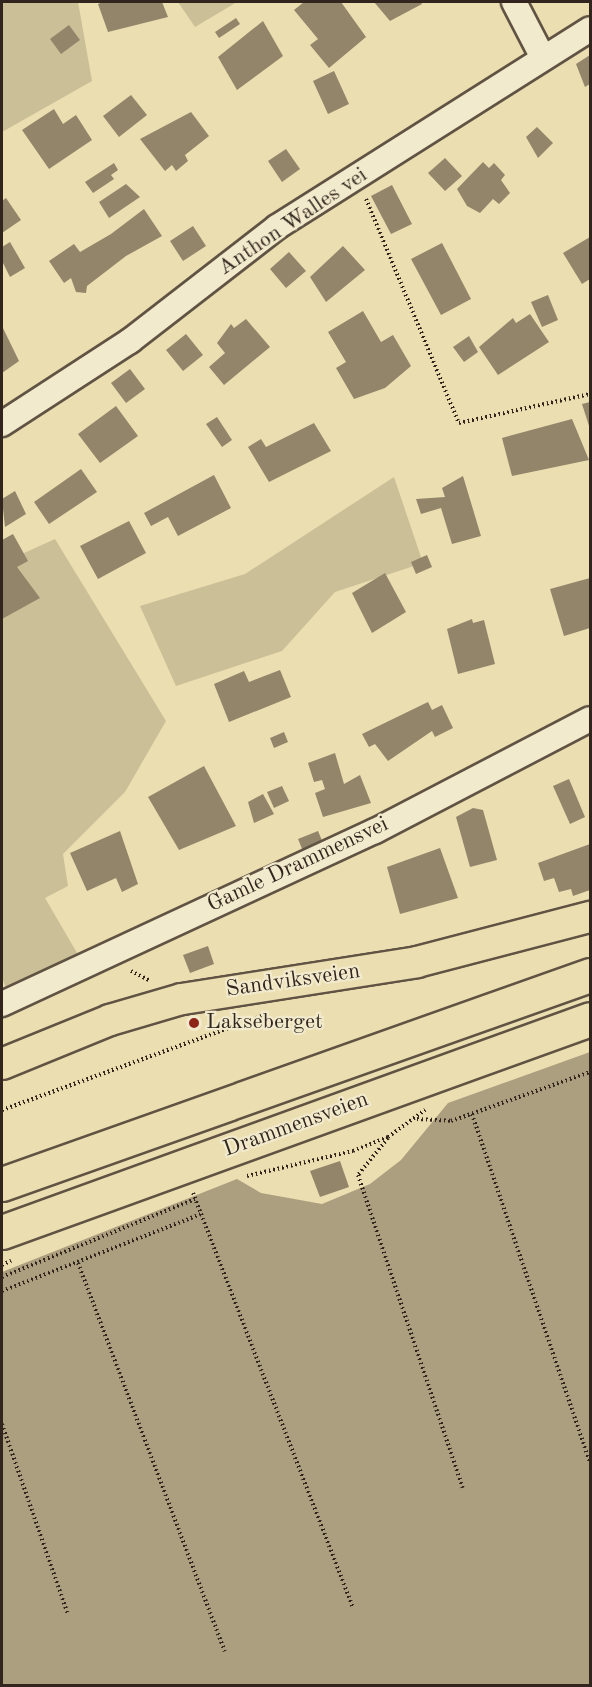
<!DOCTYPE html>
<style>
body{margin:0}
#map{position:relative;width:592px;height:1687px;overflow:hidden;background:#ebdeb1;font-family:"Old Standard TT",serif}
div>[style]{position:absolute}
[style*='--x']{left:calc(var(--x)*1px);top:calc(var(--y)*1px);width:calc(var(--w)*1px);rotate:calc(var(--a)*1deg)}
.green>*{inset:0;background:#cbbf98}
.water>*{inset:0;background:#ac9f7f}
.building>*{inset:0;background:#92856a}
.path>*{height:4px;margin-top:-2px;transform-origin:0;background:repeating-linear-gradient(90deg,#31251e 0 1.5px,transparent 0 4.5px)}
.roads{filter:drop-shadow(2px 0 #605343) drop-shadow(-2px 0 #605343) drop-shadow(0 2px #605343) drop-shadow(0 -2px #605343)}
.minor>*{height:24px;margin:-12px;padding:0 12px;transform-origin:12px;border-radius:12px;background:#f2eacc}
.major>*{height:30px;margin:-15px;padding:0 15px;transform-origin:15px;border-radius:15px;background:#ebdeb1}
.highway>*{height:33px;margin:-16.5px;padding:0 16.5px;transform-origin:16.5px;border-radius:16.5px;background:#ebdeb1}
.dots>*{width:16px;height:16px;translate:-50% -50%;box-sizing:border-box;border:3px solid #f2eacc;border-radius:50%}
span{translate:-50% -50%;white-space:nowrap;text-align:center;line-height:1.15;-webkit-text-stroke:4.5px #f2eacc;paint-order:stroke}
.street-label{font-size:22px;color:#31251e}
.poi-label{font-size:22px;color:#31251e}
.left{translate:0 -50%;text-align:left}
.frame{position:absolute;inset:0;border:3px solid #31251e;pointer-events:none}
</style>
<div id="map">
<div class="green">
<i style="clip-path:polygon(2px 2px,78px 2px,92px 81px,2px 132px)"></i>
<i style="clip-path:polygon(178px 2px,237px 2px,195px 27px)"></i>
<i style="clip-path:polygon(394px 477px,423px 563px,335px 592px,282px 651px,176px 686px,140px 606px,245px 574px)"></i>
<i style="clip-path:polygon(55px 539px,166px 721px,125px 792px,63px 854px,68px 886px,45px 898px,80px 958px,7px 990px,2px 978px,2px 563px)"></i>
</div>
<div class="water">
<i style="clip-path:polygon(590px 1052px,590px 1685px,2px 1685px,2px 1272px,237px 1179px,261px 1193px,322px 1204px,370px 1184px,401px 1160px,448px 1103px)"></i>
</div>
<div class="building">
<i style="clip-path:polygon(103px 2px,162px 2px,168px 17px,108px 32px,98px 4px)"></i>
<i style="clip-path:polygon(304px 2px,341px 2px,366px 37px,329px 68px,310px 45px,318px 39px,294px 10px)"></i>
<i style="clip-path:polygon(374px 2px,421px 2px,422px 4px,390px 21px)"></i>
<i style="clip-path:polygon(236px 18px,240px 24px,219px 38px,215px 32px)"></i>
<i style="clip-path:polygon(263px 21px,283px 56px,237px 90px,218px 57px)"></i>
<i style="clip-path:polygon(69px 25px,80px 40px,61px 54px,50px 39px)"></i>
<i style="clip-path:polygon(590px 55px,590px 84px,585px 87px,576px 64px)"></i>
<i style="clip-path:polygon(334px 71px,349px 104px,328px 114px,313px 81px)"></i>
<i style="clip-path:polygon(131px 95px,147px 115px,119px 137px,103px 116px)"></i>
<i style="clip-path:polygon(54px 109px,63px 124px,76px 115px,92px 140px,49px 169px,22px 130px)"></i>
<i style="clip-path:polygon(191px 112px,209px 136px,185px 155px,188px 161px,176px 171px,172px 165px,165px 171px,140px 139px)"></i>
<i style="clip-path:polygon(537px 127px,553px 143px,538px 158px,526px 137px)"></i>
<i style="clip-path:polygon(286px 149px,300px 169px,282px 182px,268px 161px)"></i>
<i style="clip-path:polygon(445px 158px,462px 176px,445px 191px,428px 173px)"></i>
<i style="clip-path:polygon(483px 162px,489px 168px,494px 163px,505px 175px,501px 180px,510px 193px,499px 204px,493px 199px,480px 213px,467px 206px,457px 189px)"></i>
<i style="clip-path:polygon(114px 163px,118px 170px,111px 175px,114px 179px,93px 193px,85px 182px)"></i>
<i style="clip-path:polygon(126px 184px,140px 197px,109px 218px,99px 202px)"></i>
<i style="clip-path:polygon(392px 185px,412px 224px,391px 234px,371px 196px)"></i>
<i style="clip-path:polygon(6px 198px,21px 220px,2px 233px,2px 201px)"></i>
<i style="clip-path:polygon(144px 209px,162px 236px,126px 256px,87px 286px,86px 293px,76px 292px,71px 278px,64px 283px,49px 261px,74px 244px,80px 252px,111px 234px)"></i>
<i style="clip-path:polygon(193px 226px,206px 246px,183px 261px,170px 241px)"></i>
<i style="clip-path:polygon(590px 237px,590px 279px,582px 284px,563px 253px)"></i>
<i style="clip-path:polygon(10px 242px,25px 268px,10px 277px,2px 261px,2px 247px)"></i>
<i style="clip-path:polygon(442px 243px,471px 299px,441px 315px,411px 259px)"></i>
<i style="clip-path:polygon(343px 246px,365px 270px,326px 302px,310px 277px)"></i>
<i style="clip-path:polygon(289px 252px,306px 271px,286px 288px,270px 269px)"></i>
<i style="clip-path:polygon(548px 295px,558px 320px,542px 327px,531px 302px)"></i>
<i style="clip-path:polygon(363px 311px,381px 342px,393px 335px,411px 366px,385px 388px,354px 399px,336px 368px,346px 362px,328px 332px)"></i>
<i style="clip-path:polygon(530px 314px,549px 342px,498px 375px,479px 347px,513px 318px,516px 323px)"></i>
<i style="clip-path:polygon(246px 319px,270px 347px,224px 385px,209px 367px,225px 353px,217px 343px,231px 324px,234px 328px)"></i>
<i style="clip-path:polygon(2px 326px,19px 361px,2px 373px)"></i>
<i style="clip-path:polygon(186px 334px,203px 355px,183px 371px,166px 350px)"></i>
<i style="clip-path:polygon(469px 336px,478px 352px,464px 362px,453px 347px)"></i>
<i style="clip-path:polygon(130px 369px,145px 389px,126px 403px,111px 383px)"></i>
<i style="clip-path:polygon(590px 402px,590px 429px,582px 404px)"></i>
<i style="clip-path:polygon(116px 406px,138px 436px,100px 463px,78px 434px)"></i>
<i style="clip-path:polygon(217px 417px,232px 440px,222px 447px,206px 424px)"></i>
<i style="clip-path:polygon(572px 419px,589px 460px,512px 476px,502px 438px)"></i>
<i style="clip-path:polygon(314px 423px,331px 451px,269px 482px,248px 447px,261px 439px,266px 447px)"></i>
<i style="clip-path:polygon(81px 469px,97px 492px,49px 524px,34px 502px)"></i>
<i style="clip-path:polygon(214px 475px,231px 508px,178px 536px,168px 517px,151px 526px,144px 513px)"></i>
<i style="clip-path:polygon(463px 476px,481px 536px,452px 544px,441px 508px,421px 514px,416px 499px,445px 497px,442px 488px)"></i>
<i style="clip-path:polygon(15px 491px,26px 514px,5px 527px,2px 499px)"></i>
<i style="clip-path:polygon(129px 521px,146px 553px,98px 579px,80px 546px)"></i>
<i style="clip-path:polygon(13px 534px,28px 561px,17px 567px,40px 598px,2px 619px,2px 540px)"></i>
<i style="clip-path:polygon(427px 555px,432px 567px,416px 574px,411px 562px)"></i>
<i style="clip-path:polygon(385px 573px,406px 612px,372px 633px,352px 593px)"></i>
<i style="clip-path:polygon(590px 578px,590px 628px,564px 636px,550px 589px)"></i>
<i style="clip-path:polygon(472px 619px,473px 623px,484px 620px,495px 664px,458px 674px,447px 629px)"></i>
<i style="clip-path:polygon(280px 670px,291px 697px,229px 722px,214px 684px,244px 671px,249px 682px)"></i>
<i style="clip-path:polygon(428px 702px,432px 710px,442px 705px,453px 728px,435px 737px,432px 731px,388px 761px,375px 744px,369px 747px,362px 734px)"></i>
<i style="clip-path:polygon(284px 732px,288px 742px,274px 748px,270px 738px)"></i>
<i style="clip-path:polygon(335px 753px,344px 784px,360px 775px,371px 803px,323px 817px,315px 793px,325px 789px,322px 780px,314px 782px,308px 763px)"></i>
<i style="clip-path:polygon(204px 766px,236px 826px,179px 850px,148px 797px)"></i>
<i style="clip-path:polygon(569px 779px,585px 817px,570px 824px,553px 786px)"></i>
<i style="clip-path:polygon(282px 786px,289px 801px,274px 808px,267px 792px)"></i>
<i style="clip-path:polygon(263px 794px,274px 814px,254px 823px,248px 802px)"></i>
<i style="clip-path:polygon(473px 808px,483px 810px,497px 860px,470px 867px,456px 817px)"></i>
<i style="clip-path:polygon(120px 831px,138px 884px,122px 892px,116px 878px,87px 891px,70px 853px)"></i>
<i style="clip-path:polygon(318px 831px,323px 843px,303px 851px,298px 839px)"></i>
<i style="clip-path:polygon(590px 844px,590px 890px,573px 896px,571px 889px,559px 892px,554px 878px,544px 881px,538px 863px)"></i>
<i style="clip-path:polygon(440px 848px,458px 898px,400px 914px,387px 867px)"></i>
<i style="clip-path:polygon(208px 946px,214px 964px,190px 973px,183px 955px)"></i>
<i style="clip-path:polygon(340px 1161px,349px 1187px,320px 1197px,310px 1171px)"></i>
</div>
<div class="path">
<i style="--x:366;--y:199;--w:243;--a:67.5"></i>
<i style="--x:459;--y:423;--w:134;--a:-12.5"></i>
<i style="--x:131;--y:971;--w:22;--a:27"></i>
<i style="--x:2;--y:1110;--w:276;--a:-19.9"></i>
<i style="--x:472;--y:1114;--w:368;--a:71.3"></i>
<i style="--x:417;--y:1119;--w:34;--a:3"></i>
<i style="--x:451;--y:1121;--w:147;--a:-19.4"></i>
<i style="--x:388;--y:1138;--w:48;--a:129"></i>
<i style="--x:358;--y:1175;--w:330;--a:71.5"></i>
<i style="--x:247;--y:1176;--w:109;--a:-13.3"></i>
<i style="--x:353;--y:1151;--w:38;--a:-22"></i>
<i style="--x:388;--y:1137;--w:46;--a:-36.1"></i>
<i style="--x:193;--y:1193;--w:444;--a:68.9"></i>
<i style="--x:78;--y:1263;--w:415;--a:69.3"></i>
<i style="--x:2;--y:1265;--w:10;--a:-24"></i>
<i style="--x:2;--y:1277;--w:208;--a:-22"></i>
<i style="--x:2;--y:1291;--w:214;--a:-21.1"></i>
<i style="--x:2;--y:1424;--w:202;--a:70.9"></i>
</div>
<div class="roads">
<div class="minor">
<i style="--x:514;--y:2;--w:63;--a:62.6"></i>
<i style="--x:2;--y:424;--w:153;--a:-33"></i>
<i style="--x:130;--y:341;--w:186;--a:-37.8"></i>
<i style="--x:277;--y:227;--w:370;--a:-32.3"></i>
<i style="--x:2;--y:1004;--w:411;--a:-24.9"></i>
<i style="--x:375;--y:831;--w:242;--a:-27.5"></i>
</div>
<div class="major">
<i style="--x:2;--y:1064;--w:117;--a:-22.2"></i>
<i style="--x:110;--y:1020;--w:75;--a:-16.3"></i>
<i style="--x:182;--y:999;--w:238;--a:-8.9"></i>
<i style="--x:417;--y:962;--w:179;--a:-14.6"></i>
</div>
<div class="highway">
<i style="--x:2;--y:1184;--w:624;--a:-19.57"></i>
<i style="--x:2;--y:1232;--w:625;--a:-19.91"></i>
</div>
</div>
<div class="dots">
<i style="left:194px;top:1023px;background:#8f2418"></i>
</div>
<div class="street-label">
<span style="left:293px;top:222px;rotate:-34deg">Anthon Walles vei</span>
<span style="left:298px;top:865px;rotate:-25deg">Gamle Drammensvei</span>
<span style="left:293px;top:981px;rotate:-8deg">Sandviksveien</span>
<span style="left:296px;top:1125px;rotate:-20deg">Drammensveien</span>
</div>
<div class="poi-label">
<span class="left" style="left:206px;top:1023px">Lakseberget</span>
</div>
<div class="frame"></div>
</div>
